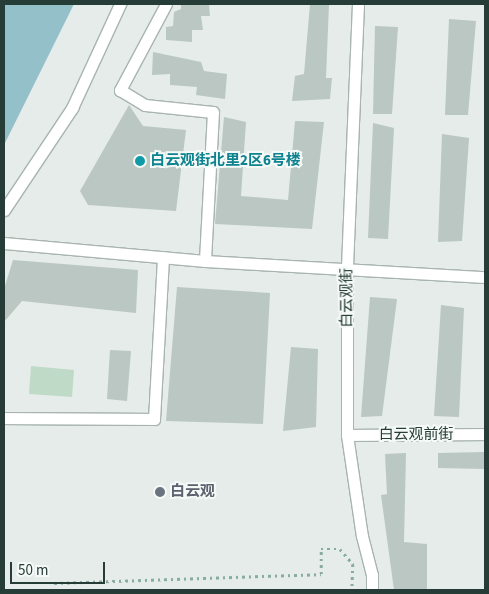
<!DOCTYPE html>
<meta charset="utf-8">
<style>
body{margin:0}
#map{position:relative;width:489px;height:594px;overflow:hidden;background:#e5ece9;font-family:"Source Sans 3","Noto Sans SC",sans-serif}
div>[style]{position:absolute}
[style*='--x']{left:calc(var(--x)*1px);top:calc(var(--y)*1px);width:calc(var(--w)*1px);rotate:calc(var(--a)*1deg)}
.green>*{inset:0;background:#c0dac8}
.water>*{inset:0;background:#94c0ca}
.building>*{inset:0;background:#bac7c2}
.path>*{height:2.5px;margin-top:-1.25px;transform-origin:0;background:repeating-linear-gradient(90deg,#89aca2 0 2.5px,transparent 0 6.5px)}
.roads{filter:drop-shadow(1px 0 #a8b4b0) drop-shadow(-1px 0 #a8b4b0) drop-shadow(0 1px #a8b4b0) drop-shadow(0 -1px #a8b4b0)}
.street>*{height:11px;margin:-5.5px;padding:0 5.5px;transform-origin:5.5px;border-radius:5.5px;background:#fff}
.dots>*{width:14px;height:14px;translate:-50% -50%;box-sizing:border-box;border:2px solid #f5f9f7;border-radius:50%}
span{translate:-50% -50%;white-space:nowrap;text-align:center;line-height:1.15;-webkit-text-stroke:4px #f5f9f7;paint-order:stroke}
.culture-label{font-size:15px;color:#0d838f;font-weight:700}
.left{translate:0 -50%;text-align:left}
.street-label{font-size:15px;color:#263c37}
.worship-label{font-size:15px;color:#5b616d;font-weight:700}
.frame{position:absolute;inset:0;border:5px solid #263c37;pointer-events:none}
.scale{position:absolute;left:10px;top:562px;width:95px;height:22px;box-sizing:border-box;border:2px solid #263c37;border-top:0;padding-left:6px;font-size:15px;line-height:18px;white-space:nowrap;color:#263c37;-webkit-text-stroke:4px #f5f9f7;paint-order:stroke}
</style>
<div id="map">
<div class="green">
<i style="clip-path:polygon(31px 366px,74px 370px,72px 397px,29px 394px)"></i>
</div>
<div class="water">
<i style="clip-path:polygon(4px 4px,74px 4px,4px 145px)"></i>
</div>
<div class="building">
<i style="clip-path:polygon(181px 4px,209px 4px,210px 16px,201px 16px,203px 30px,192px 30px,192px 42px,166px 40px,166px 27px,173px 26px,174px 12px,181px 9px)"></i>
<i style="clip-path:polygon(310px 4px,329px 4px,326px 78px,332px 78px,330px 99px,292px 101px,295px 76px,304px 74px)"></i>
<i style="clip-path:polygon(449px 19px,476px 21px,468px 115px,445px 115px)"></i>
<i style="clip-path:polygon(375px 26px,398px 27px,392px 114px,373px 114px)"></i>
<i style="clip-path:polygon(153px 52px,201px 62px,204px 71px,227px 74px,225px 99px,196px 95px,197px 87px,170px 85px,170px 74px,152px 75px)"></i>
<i style="clip-path:polygon(129px 105px,143px 126px,186px 130px,176px 211px,88px 205px,80px 191px)"></i>
<i style="clip-path:polygon(224px 117px,246px 122px,241px 196px,288px 200px,295px 121px,324px 122px,312px 229px,215px 224px)"></i>
<i style="clip-path:polygon(373px 123px,394px 128px,388px 239px,368px 238px)"></i>
<i style="clip-path:polygon(442px 134px,469px 138px,462px 241px,438px 242px)"></i>
<i style="clip-path:polygon(13px 260px,138px 270px,136px 313px,22px 301px,4px 322px,4px 289px)"></i>
<i style="clip-path:polygon(177px 287px,270px 293px,263px 424px,166px 421px)"></i>
<i style="clip-path:polygon(370px 297px,397px 299px,382px 416px,361px 417px)"></i>
<i style="clip-path:polygon(441px 305px,464px 308px,459px 417px,434px 416px)"></i>
<i style="clip-path:polygon(291px 347px,318px 349px,316px 427px,283px 431px)"></i>
<i style="clip-path:polygon(110px 350px,131px 351px,127px 401px,107px 399px)"></i>
<i style="clip-path:polygon(485px 452px,485px 469px,438px 468px,438px 453px)"></i>
<i style="clip-path:polygon(406px 453px,404px 542px,427px 544px,427px 590px,394px 590px,381px 495px,387px 494px,385px 454px)"></i>
</div>
<div class="path">
<i style="--x:54;--y:583;--w:267;--a:-1.9"></i>
<i style="--x:321;--y:574;--w:25;--a:-90"></i>
<i style="--x:321;--y:549;--w:19;--a:0"></i>
<i style="--x:340;--y:549;--w:20;--a:49"></i>
<i style="--x:353;--y:564;--w:26;--a:92"></i>
</div>
<div class="roads">
<div class="street">
<i style="--x:166;--y:4;--w:98;--a:118.1"></i>
<i style="--x:120;--y:90;--w:29;--a:31"></i>
<i style="--x:145;--y:105;--w:68;--a:5.9"></i>
<i style="--x:213;--y:112;--w:149;--a:93.1"></i>
<i style="--x:358;--y:4;--w:265;--a:92.4"></i>
<i style="--x:347;--y:269;--w:166;--a:90"></i>
<i style="--x:347;--y:435;--w:102;--a:81.6"></i>
<i style="--x:362;--y:536;--w:40;--a:75.6"></i>
<i style="--x:372;--y:575;--w:15;--a:90"></i>
<i style="--x:4;--y:210;--w:123;--a:-56.3"></i>
<i style="--x:72;--y:108;--w:115;--a:-65.2"></i>
<i style="--x:4;--y:243;--w:202;--a:5.1"></i>
<i style="--x:205;--y:261;--w:280;--a:3.3"></i>
<i style="--x:4;--y:418;--w:150;--a:0.4"></i>
<i style="--x:154;--y:419;--w:162;--a:-86.8"></i>
<i style="--x:347;--y:435;--w:138;--a:-0.4"></i>
</div>
</div>
<div class="dots">
<i style="left:140px;top:161px;background:#0f9aa8"></i>
<i style="left:160px;top:492px;background:#6b7280"></i>
</div>
<div class="culture-label">
<span class="left" style="left:150px;top:161px">白云观街北里2区6号楼</span>
</div>
<div class="street-label">
<span style="left:347px;top:298px;rotate:-90deg">白云观街</span>
<span style="left:416px;top:435px">白云观前街</span>
</div>
<div class="worship-label">
<span class="left" style="left:170px;top:492px">白云观</span>
</div>
<div class="frame"></div>
<div class="scale">50 m</div>
</div>
